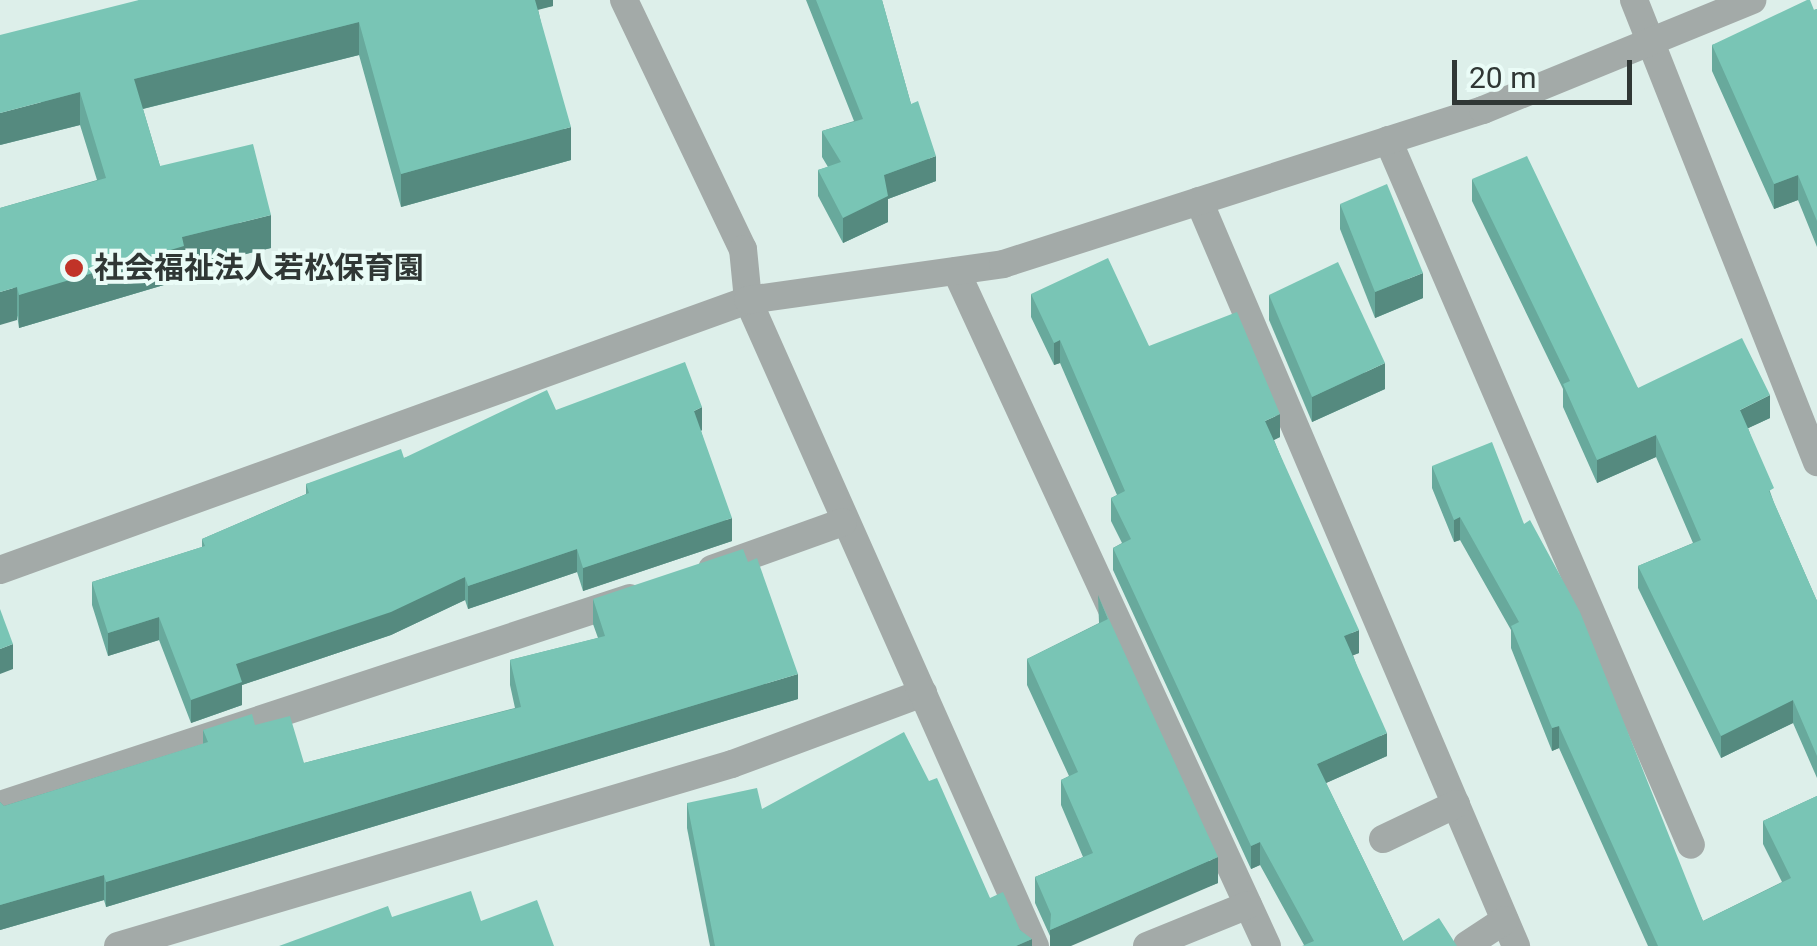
<!DOCTYPE html>
<meta charset="utf-8">
<style>
body{margin:0}
#map{position:relative;width:1817px;height:946px;overflow:hidden;background:#ddefea;font-family:Roboto,"Noto Sans JP",sans-serif}
div>[style]{position:absolute}
[style*='--x']{left:calc(var(--x)*1px);top:calc(var(--y)*1px);width:calc(var(--w)*1px);rotate:calc(var(--a)*1deg)}
.service>*{height:28px;margin:-14px;padding:0 14px;transform-origin:14px;border-radius:14px;background:#a3aaa8}
.minor>*{height:28px;margin:-14px;padding:0 14px;transform-origin:14px;border-radius:14px;background:#a3aaa8}
.wall>*{inset:0;background:#68a99c}
.shaded-wall>*{inset:0;background:#558a7f}
.building>*{inset:0;background:#79c5b5}
.dots>*{width:28px;height:28px;translate:-50% -50%;box-sizing:border-box;border:5px solid #eafcf7;border-radius:50%}
span{translate:-50% -50%;white-space:nowrap;text-align:center;line-height:1.15;-webkit-text-stroke:8px #eafcf7;paint-order:stroke}
.poi-label{font-size:30px;color:#303735;font-weight:700}
.left{translate:0 -50%;text-align:left}
.scale{position:absolute;left:1452px;top:60px;width:180px;height:45px;box-sizing:border-box;border:5px solid #303735;border-top:0;padding-left:12px;font-size:30px;line-height:35px;white-space:nowrap;color:#303735;-webkit-text-stroke:8px #eafcf7;paint-order:stroke}
</style>
<div id="map">
<div class="service">
<i style="--x:118;--y:946;--w:640;--a:-16.51"></i>
<i style="--x:732;--y:764;--w:204;--a:-20.4"></i>
</div>
<div class="minor">
<i style="--x:624;--y:0;--w:276;--a:64.5"></i>
<i style="--x:743;--y:249;--w:51;--a:84.4"></i>
<i style="--x:748;--y:300;--w:707;--a:66.05"></i>
<i style="--x:1634;--y:0;--w:497;--a:68.4"></i>
<i style="--x:1388;--y:140;--w:767;--a:66.74"></i>
<i style="--x:1199;--y:201;--w:810;--a:66.95"></i>
<i style="--x:956;--y:271;--w:743;--a:65.26"></i>
<i style="--x:712;--y:569;--w:139;--a:-19.7"></i>
<i style="--x:0;--y:570;--w:795;--a:-19.85"></i>
<i style="--x:748;--y:300;--w:258;--a:-8"></i>
<i style="--x:1003;--y:264;--w:504;--a:-17.79"></i>
<i style="--x:1483;--y:110;--w:291;--a:-22.2"></i>
<i style="--x:0;--y:805;--w:663;--a:-18.19"></i>
<i style="--x:1383;--y:839;--w:81;--a:-25.6"></i>
<i style="--x:1467;--y:945;--w:45;--a:-33.3"></i>
<i style="--x:1147;--y:946;--w:109;--a:-22.1"></i>
</div>
<div class="wall">
<i style="clip-path:polygon(139px 0,553px 0,553px 6px,538px 9px,571px 160px,401px 207px,359px 55px,143px 109px,160px 166px,271px 248px,184px 269px,184px 279px,19px 328px,0 208px,97px 180px,80px 125px,0 145px)"></i>
<i style="clip-path:polygon(806px 0,882px 0,911px 104px,936px 181px,888px 199px,888px 222px,843px 243px,818px 196px,818px 170px,828px 167px,822px 157px,822px 131px,854px 121px)"></i>
<i style="clip-path:polygon(1817px 9px,1817px 247px,1798px 200px,1774px 209px,1712px 71px,1712px 45px)"></i>
<i style="clip-path:polygon(1472px 179px,1638px 388px,1770px 418px,1748px 428px,1774px 503px,1817px 601px,1817px 778px,1793px 723px,1721px 758px,1638px 588px,1638px 566px,1693px 543px,1656px 457px,1597px 483px,1563px 407px,1563px 389px,1472px 201px)"></i>
<i style="clip-path:polygon(1340px 204px,1423px 298px,1375px 318px,1340px 229px)"></i>
<i style="clip-path:polygon(1031px 294px,1149px 346px,1280px 437px,1274px 440px,1359px 653px,1353px 655px,1387px 756px,1326px 783px,1403px 941px,1457px 946px,1304px 945px,1260px 865px,1251px 869px,1113px 570px,1113px 548px,1122px 543px,1111px 521px,1111px 498px,1117px 495px,1060px 363px,1054px 365px,1031px 317px)"></i>
<i style="clip-path:polygon(1269px 295px,1385px 389px,1312px 422px,1269px 320px)"></i>
<i style="clip-path:polygon(556px 410px,702px 430px,701px 431px,732px 541px,583px 591px,577px 572px,468px 609px,465px 600px,391px 635px,242px 685px,242px 705px,191px 723px,159px 640px,108px 656px,92px 605px,92px 582px,202px 547px,202px 539px,306px 494px,306px 484px,404px 458px)"></i>
<i style="clip-path:polygon(1432px 466px,1524px 524px,1703px 921px,1782px 882px,1763px 844px,1763px 821px,1817px 796px,1817px 946px,1648px 946px,1559px 748px,1552px 751px,1511px 648px,1511px 630px,1460px 540px,1454px 542px,1432px 488px)"></i>
<i style="clip-path:polygon(1098px 595px,1218px 883px,1050px 946px,1050px 936px,1035px 903px,1035px 877px,1083px 857px,1061px 805px,1061px 780px,1069px 776px,1027px 685px,1027px 659px,1099px 623px)"></i>
<i style="clip-path:polygon(593px 599px,798px 699px,106px 907px,104px 900px,0 930px,0 802px,4px 806px,203px 744px,203px 730px,255px 725px,304px 763px,515px 708px,510px 685px,510px 660px,598px 638px,593px 624px)"></i>
<i style="clip-path:polygon(687px 803px,762px 809px,990px 898px,1020px 930px,1032px 946px,710px 946px,687px 828px)"></i>
</div>
<div class="shaded-wall">
<i style="clip-path:polygon(530px 0,553px 0,553px 6px,530px 12px)"></i>
<i style="clip-path:polygon(359px 22px,359px 55px,134px 111px,134px 79px)"></i>
<i style="clip-path:polygon(80px 92px,80px 125px,0 145px,0 113px)"></i>
<i style="clip-path:polygon(571px 127px,571px 160px,401px 207px,401px 174px)"></i>
<i style="clip-path:polygon(936px 156px,936px 181px,888px 199px,888px 222px,843px 243px,843px 218px,884px 175px)"></i>
<i style="clip-path:polygon(1798px 175px,1798px 200px,1774px 209px,1774px 184px)"></i>
<i style="clip-path:polygon(271px 215px,271px 248px,184px 269px,184px 279px,19px 328px,19px 295px,182px 237px)"></i>
<i style="clip-path:polygon(1423px 273px,1423px 298px,1375px 318px,1375px 292px)"></i>
<i style="clip-path:polygon(17px 287px,17px 320px,0 325px,0 292px)"></i>
<i style="clip-path:polygon(1060px 340px,1060px 363px,1054px 365px,1054px 343px)"></i>
<i style="clip-path:polygon(1385px 363px,1385px 389px,1312px 422px,1312px 397px)"></i>
<i style="clip-path:polygon(1770px 395px,1770px 418px,1740px 432px,1740px 410px)"></i>
<i style="clip-path:polygon(702px 407px,702px 430px,694px 434px,694px 411px)"></i>
<i style="clip-path:polygon(1280px 414px,1280px 437px,1265px 444px,1265px 421px)"></i>
<i style="clip-path:polygon(1656px 435px,1656px 457px,1597px 483px,1597px 460px)"></i>
<i style="clip-path:polygon(1460px 517px,1460px 540px,1454px 542px,1454px 520px)"></i>
<i style="clip-path:polygon(732px 518px,732px 541px,583px 591px,583px 568px)"></i>
<i style="clip-path:polygon(577px 549px,577px 572px,468px 609px,468px 586px)"></i>
<i style="clip-path:polygon(465px 577px,465px 600px,391px 635px,242px 685px,242px 705px,191px 723px,191px 700px,236px 664px)"></i>
<i style="clip-path:polygon(159px 617px,159px 640px,108px 656px,108px 633px)"></i>
<i style="clip-path:polygon(1359px 630px,1359px 653px,1344px 659px,1344px 636px)"></i>
<i style="clip-path:polygon(13px 644px,13px 669px,0 674px,0 649px)"></i>
<i style="clip-path:polygon(798px 674px,798px 699px,106px 907px,106px 882px)"></i>
<i style="clip-path:polygon(1793px 700px,1793px 723px,1721px 758px,1721px 736px)"></i>
<i style="clip-path:polygon(1559px 726px,1559px 748px,1552px 751px,1552px 728px)"></i>
<i style="clip-path:polygon(1387px 733px,1387px 756px,1317px 787px,1317px 764px)"></i>
<i style="clip-path:polygon(1260px 842px,1260px 865px,1251px 869px,1251px 846px)"></i>
<i style="clip-path:polygon(1218px 857px,1218px 883px,1071px 946px,1050px 946px,1050px 930px)"></i>
<i style="clip-path:polygon(104px 875px,104px 900px,0 930px,0 905px)"></i>
<i style="clip-path:polygon(1032px 939px,1032px 946px,1016px 946px)"></i>
</div>
<div class="building">
<i style="clip-path:polygon(139px 0,535px 0,571px 127px,401px 174px,359px 22px,134px 79px,160px 166px,253px 144px,271px 215px,182px 237px,184px 246px,19px 295px,17px 287px,0 292px,0 208px,106px 178px,80px 92px,0 113px,0 35px)"></i>
<i style="clip-path:polygon(816px 0,882px 0,911px 104px,918px 101px,936px 156px,884px 175px,888px 196px,843px 218px,818px 170px,841px 162px,822px 131px,863px 119px)"></i>
<i style="clip-path:polygon(1807px 0,1810px 0,1814px 10px,1817px 9px,1817px 221px,1798px 175px,1774px 184px,1712px 45px)"></i>
<i style="clip-path:polygon(1527px 156px,1638px 388px,1742px 338px,1770px 395px,1740px 410px,1774px 488px,1769px 491px,1817px 601px,1817px 756px,1793px 700px,1721px 736px,1638px 566px,1701px 540px,1656px 435px,1597px 460px,1563px 384px,1570px 381px,1472px 179px)"></i>
<i style="clip-path:polygon(1387px 184px,1423px 273px,1375px 292px,1340px 204px)"></i>
<i style="clip-path:polygon(1108px 258px,1149px 346px,1237px 312px,1280px 414px,1265px 421px,1359px 630px,1344px 636px,1387px 733px,1317px 764px,1403px 941px,1439px 918px,1457px 946px,1302px 946px,1314px 941px,1260px 842px,1251px 846px,1113px 548px,1131px 539px,1111px 498px,1125px 491px,1060px 340px,1054px 343px,1031px 294px)"></i>
<i style="clip-path:polygon(1338px 262px,1385px 363px,1312px 397px,1269px 295px)"></i>
<i style="clip-path:polygon(685px 362px,702px 407px,694px 411px,732px 518px,583px 568px,577px 549px,468px 586px,465px 577px,391px 612px,236px 664px,242px 682px,191px 700px,159px 617px,108px 633px,92px 582px,205px 546px,202px 539px,309px 493px,306px 484px,401px 449px,404px 458px,547px 390px,556px 410px)"></i>
<i style="clip-path:polygon(1492px 442px,1524px 524px,1530px 520px,1580px 612px,1703px 921px,1791px 878px,1763px 821px,1817px 796px,1817px 946px,1658px 946px,1559px 726px,1552px 728px,1511px 626px,1519px 622px,1460px 517px,1454px 520px,1432px 466px)"></i>
<i style="clip-path:polygon(743px 549px,748px 562px,757px 558px,798px 674px,106px 882px,104px 875px,0 905px,0 802px,4px 806px,208px 742px,203px 730px,252px 714px,255px 725px,290px 716px,304px 763px,521px 707px,510px 660px,605px 636px,593px 599px)"></i>
<i style="clip-path:polygon(1098px 595px,1218px 857px,1050px 930px,1051px 914px,1035px 877px,1093px 853px,1061px 780px,1078px 772px,1027px 659px,1108px 619px)"></i>
<i style="clip-path:polygon(0 609px,13px 644px,0 649px)"></i>
<i style="clip-path:polygon(904px 732px,929px 781px,937px 778px,990px 898px,1003px 892px,1020px 930px,1032px 939px,1016px 946px,715px 946px,687px 803px,757px 788px,762px 809px)"></i>
<i style="clip-path:polygon(471px 891px,481px 921px,537px 900px,554px 946px,279px 946px,388px 906px,392px 917px)"></i>
</div>
<div class="dots">
<i style="left:74px;top:268px;background:#c13328"></i>
</div>
<div class="poi-label">
<span class="left" style="left:94px;top:268px">社会福祉法人若松保育園</span>
</div>
<div class="scale">20 m</div>
</div>
